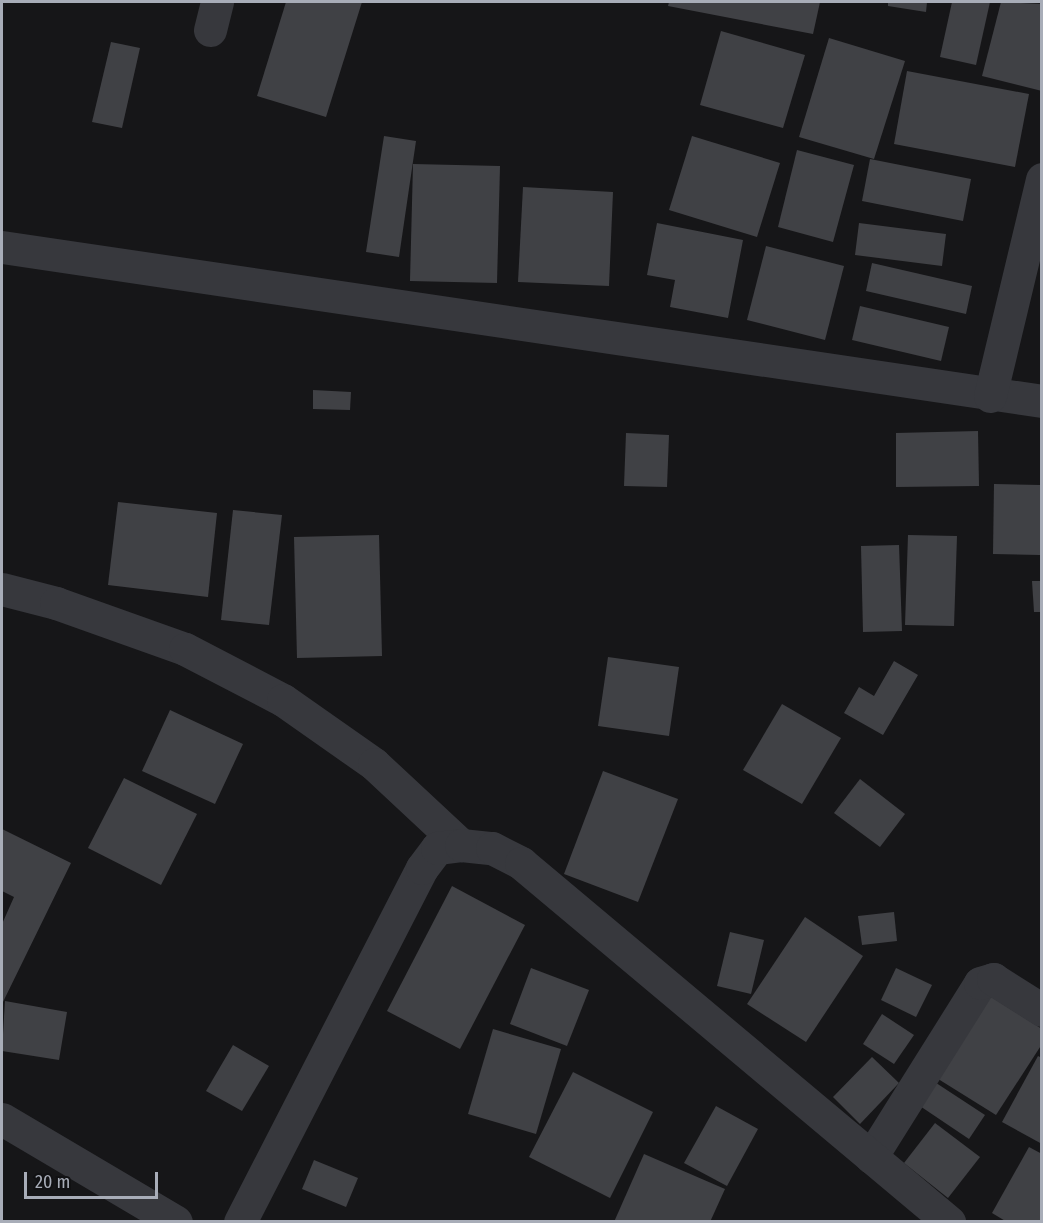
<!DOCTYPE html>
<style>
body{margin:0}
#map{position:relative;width:1043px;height:1223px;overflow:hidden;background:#161618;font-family:"Fira Sans Condensed",sans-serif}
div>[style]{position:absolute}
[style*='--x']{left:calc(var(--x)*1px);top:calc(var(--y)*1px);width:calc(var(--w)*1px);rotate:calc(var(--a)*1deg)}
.building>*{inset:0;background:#404145}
.minor>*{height:33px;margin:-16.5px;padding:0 16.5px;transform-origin:16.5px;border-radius:16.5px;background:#37383d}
span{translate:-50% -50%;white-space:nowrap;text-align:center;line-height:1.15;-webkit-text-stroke:4.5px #111113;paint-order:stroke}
.frame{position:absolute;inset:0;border:3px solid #a8adb8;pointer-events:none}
.scale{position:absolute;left:24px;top:1172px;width:134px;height:27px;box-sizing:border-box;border:3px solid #a8adb8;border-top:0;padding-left:8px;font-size:18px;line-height:21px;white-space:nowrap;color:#a8adb8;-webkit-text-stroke:4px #111113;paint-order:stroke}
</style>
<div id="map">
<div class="building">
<i style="clip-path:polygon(286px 2px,362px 2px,326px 117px,257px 96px)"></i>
<i style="clip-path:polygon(669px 2px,820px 2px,813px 34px,668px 6px)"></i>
<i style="clip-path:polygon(888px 2px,927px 2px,926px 12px,888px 6px)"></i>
<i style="clip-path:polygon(952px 2px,990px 2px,976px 65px,940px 57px)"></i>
<i style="clip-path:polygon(1001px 2px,1042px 4px,1042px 91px,982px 76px)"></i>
<i style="clip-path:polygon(721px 31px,805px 55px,783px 128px,700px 105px)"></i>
<i style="clip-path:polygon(829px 38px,905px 61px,874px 159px,799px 137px)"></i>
<i style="clip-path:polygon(111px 42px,140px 48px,122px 128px,92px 122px)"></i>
<i style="clip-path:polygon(907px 71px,1029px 94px,1015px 167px,894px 144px)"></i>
<i style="clip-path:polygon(384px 136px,416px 141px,399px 257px,366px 252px)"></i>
<i style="clip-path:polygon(692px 136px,780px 163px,757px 237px,669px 210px)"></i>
<i style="clip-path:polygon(797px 150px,854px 165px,833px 242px,778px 227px)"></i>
<i style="clip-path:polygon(870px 159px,971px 179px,963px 221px,862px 201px)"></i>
<i style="clip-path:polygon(413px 164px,500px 166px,497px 283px,410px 281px)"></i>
<i style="clip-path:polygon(523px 187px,613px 192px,609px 286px,518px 282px)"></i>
<i style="clip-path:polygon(657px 223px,743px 240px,728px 318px,670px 307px,675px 280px,647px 275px)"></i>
<i style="clip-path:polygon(859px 223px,946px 234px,942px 266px,855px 255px)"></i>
<i style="clip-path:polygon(766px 246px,844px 266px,825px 340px,747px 320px)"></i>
<i style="clip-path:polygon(872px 263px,972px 286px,966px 314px,866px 291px)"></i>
<i style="clip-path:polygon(860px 306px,949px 327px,941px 361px,852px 340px)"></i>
<i style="clip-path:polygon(313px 390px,351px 392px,350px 410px,313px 409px)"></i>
<i style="clip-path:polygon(978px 431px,979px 486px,896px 487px,896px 433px)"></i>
<i style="clip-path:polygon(626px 433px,669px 435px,667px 487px,624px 486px)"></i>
<i style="clip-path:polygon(994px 484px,1040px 485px,1040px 555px,993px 554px)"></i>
<i style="clip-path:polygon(118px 502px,217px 513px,208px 597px,108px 585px)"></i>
<i style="clip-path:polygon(233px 510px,282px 515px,269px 625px,221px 620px)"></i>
<i style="clip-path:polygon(379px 535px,382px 656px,297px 658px,294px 537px)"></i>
<i style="clip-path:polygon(908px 535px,957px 536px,954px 626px,905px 625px)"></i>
<i style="clip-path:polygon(899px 545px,902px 631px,863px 632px,861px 546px)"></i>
<i style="clip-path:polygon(1032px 581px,1042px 581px,1042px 612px,1034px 612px)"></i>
<i style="clip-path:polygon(608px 657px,679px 667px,669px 736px,598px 726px)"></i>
<i style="clip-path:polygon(894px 661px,918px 675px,883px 735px,844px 713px,859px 687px,874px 696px)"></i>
<i style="clip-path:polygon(782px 704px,841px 738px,802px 804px,743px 770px)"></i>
<i style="clip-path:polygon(170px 710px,243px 744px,215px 804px,142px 771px)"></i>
<i style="clip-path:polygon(603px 771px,678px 799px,638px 902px,564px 874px)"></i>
<i style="clip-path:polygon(124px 778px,197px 814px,161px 885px,88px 848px)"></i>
<i style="clip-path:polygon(860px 779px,905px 814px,880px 847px,834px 813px)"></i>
<i style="clip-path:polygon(2px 829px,71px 863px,2px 1004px,2px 924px,14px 897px,2px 891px)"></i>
<i style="clip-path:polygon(452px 886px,525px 925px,460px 1049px,387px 1011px)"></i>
<i style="clip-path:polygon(894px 912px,897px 941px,862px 945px,858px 916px)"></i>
<i style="clip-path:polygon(805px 917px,863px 956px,806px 1042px,747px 1004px)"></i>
<i style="clip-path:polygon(730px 932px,764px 940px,751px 994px,717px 986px)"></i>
<i style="clip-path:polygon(531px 968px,589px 990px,567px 1046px,510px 1024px)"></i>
<i style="clip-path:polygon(896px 968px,932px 985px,916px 1017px,881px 1000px)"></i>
<i style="clip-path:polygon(982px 991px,1042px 1029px,1042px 1044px,996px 1115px,935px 1077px)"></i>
<i style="clip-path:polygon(5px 1001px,67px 1012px,59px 1060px,2px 1051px)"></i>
<i style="clip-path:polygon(882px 1014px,914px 1035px,894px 1064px,863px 1044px)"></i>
<i style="clip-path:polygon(493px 1029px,561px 1049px,536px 1134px,468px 1114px)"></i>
<i style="clip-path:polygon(233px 1045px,269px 1066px,242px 1111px,206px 1091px)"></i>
<i style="clip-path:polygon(1038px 1056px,1042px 1058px,1042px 1144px,1002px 1122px)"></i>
<i style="clip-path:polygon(872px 1057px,899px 1083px,860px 1124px,833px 1097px)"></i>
<i style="clip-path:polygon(573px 1072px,653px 1112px,610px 1198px,529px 1157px)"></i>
<i style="clip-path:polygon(927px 1077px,985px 1115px,969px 1139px,911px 1100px)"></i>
<i style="clip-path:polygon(716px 1106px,758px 1129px,727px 1186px,684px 1163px)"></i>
<i style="clip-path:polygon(935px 1123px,980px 1157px,948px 1198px,904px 1163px)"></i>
<i style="clip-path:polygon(1029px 1147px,1042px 1154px,1042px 1222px,1007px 1222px,992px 1213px)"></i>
<i style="clip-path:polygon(644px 1154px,725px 1189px,710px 1222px,614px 1222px)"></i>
<i style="clip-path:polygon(314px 1160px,358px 1178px,346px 1207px,302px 1189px)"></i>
</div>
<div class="minor">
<i style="--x:210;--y:30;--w:29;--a:-76"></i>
<i style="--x:2;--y:247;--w:1051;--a:8.42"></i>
<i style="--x:990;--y:396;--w:223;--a:-76.5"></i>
<i style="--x:2;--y:589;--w:56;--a:14.5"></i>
<i style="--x:56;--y:603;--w:137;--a:19.6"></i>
<i style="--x:185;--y:649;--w:110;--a:27.5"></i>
<i style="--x:283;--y:700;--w:111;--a:35.1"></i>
<i style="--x:374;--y:764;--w:119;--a:43"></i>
<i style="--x:2;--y:1119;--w:202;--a:30.6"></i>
<i style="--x:871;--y:1157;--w:205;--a:-57.9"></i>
<i style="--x:980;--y:983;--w:14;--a:-17"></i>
<i style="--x:993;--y:979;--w:58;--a:32.3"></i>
<i style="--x:240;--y:1222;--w:398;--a:-62.8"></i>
<i style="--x:422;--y:868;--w:25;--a:-53"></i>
<i style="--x:437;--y:848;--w:24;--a:-7"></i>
<i style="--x:461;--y:845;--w:31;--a:6"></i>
<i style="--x:492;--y:848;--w:33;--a:27"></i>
<i style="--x:521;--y:863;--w:559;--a:39.99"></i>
</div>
<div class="frame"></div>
<div class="scale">20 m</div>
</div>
